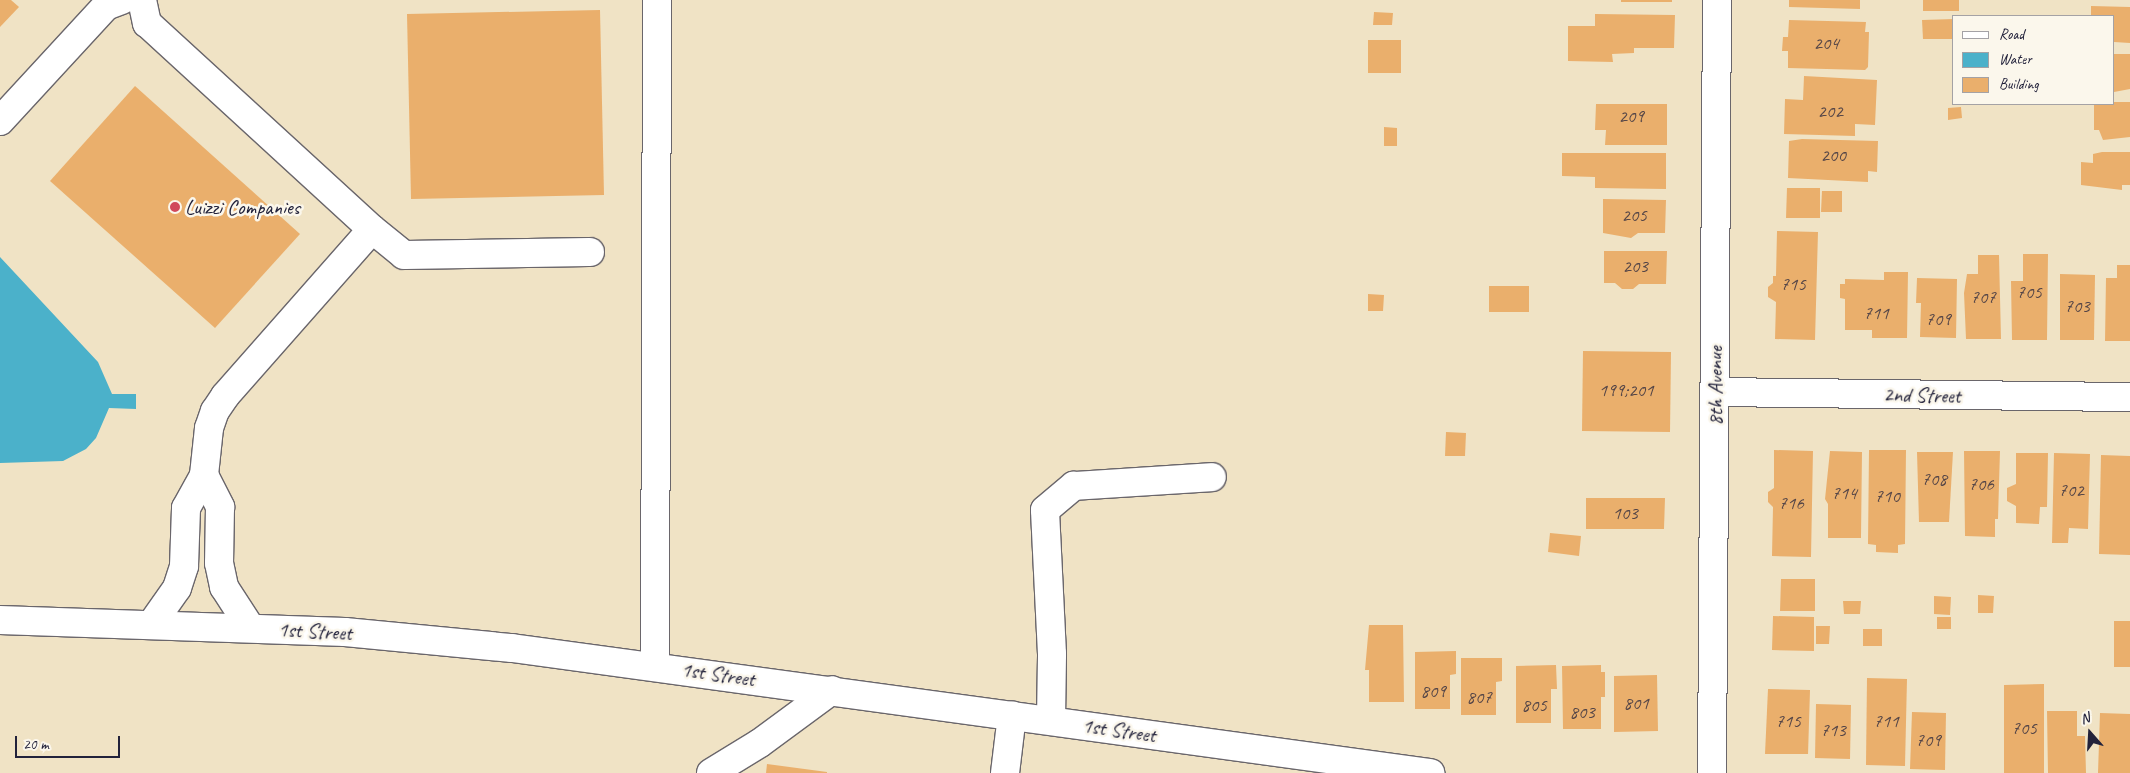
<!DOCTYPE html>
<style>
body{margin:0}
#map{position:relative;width:2130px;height:773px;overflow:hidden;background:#f0e3c5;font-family:Caveat,sans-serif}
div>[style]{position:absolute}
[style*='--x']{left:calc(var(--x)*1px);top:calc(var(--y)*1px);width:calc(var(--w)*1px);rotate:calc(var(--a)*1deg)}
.water>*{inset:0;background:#4bb1ca}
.building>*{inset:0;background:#eaaf6c}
.roads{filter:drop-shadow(1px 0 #6a666b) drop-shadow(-1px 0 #6a666b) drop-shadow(0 1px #6a666b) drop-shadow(0 -1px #6a666b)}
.minor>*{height:28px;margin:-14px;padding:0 14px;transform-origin:14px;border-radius:14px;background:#fff}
.dots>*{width:14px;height:14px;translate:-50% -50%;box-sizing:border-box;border:2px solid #fbf7ec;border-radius:50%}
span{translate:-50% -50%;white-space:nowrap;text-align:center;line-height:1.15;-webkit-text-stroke:5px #fbf7ec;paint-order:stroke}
.number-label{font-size:19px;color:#544547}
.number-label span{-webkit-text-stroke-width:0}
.poi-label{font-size:21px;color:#22223b}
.left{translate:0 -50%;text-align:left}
.street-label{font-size:21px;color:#22223b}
.legend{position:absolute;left:1952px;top:15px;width:162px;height:90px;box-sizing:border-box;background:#fbf7ec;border:1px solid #a4a2a5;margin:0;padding:6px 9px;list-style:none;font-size:15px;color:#22223b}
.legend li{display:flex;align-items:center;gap:10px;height:25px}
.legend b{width:25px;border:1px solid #a4a2a5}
.north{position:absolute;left:2065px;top:708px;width:50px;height:50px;-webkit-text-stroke:4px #fbf7ec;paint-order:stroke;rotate:341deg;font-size:14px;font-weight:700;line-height:20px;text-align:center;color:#22223b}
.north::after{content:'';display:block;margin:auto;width:18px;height:22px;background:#22223b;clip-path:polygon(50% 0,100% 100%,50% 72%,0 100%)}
.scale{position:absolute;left:15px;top:736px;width:105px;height:22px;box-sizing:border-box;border:2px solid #22223b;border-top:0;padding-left:6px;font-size:15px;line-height:18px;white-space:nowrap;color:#22223b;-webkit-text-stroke:4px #fbf7ec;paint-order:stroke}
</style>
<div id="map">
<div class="water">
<i style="clip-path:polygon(0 257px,98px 362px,112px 394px,136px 394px,136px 409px,109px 408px,96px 438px,86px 449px,63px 461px,0 463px)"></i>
</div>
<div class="building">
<i style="clip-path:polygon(0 0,11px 0,19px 7px,0 27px)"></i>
<i style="clip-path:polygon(1621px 0,1672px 0,1672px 2px,1621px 2px)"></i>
<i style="clip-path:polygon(1789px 0,1860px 0,1860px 9px,1789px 7px)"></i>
<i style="clip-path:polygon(1923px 0,1959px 0,1959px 11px,1923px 11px)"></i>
<i style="clip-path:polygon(2091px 6px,2130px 7px,2130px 43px,2114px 42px,2114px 16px,2091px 16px)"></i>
<i style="clip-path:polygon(600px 10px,604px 195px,411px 199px,407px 14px)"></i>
<i style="clip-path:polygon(1374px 12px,1393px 13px,1392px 25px,1373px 25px)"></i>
<i style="clip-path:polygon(1595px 14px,1675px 15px,1674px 48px,1634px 48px,1634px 53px,1612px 54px,1613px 62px,1568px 61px,1568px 26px,1595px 26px)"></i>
<i style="clip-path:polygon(1954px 19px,1954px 39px,1923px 39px,1922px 20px)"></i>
<i style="clip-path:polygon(1789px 20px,1866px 22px,1865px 32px,1869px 32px,1868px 67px,1865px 70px,1788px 68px,1788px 51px,1782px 51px,1783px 37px,1788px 37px)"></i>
<i style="clip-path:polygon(1368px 40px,1401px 40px,1401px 73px,1368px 73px)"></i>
<i style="clip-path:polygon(2114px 54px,2130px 54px,2130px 89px,2114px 92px)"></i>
<i style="clip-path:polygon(1804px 76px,1877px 80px,1875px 125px,1855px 124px,1855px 136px,1784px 134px,1785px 99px,1803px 100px)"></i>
<i style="clip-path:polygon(135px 86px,300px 234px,215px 328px,50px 181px)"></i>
<i style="clip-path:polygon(2114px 102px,2130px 102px,2130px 137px,2103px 140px,2099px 130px,2094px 130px,2094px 104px)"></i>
<i style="clip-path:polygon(1596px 104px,1667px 104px,1667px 145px,1605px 145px,1606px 130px,1595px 130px)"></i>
<i style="clip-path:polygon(1961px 107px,1962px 118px,1948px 120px,1948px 108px)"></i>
<i style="clip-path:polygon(1384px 127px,1397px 128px,1397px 146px,1384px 146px)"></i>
<i style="clip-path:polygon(1802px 139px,1878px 141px,1877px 172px,1868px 171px,1868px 182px,1788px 178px,1789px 141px)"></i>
<i style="clip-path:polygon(2102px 152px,2130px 152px,2130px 185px,2122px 185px,2122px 190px,2081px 185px,2081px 162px,2093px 163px,2093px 154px)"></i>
<i style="clip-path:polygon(1562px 153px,1666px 153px,1666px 189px,1595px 188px,1595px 177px,1562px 176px)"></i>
<i style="clip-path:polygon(1787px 188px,1820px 188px,1820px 218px,1786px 218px)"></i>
<i style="clip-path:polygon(1822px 191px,1842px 191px,1842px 212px,1821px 212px)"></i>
<i style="clip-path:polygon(1603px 199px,1666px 200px,1665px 233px,1638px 233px,1631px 238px,1603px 233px)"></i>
<i style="clip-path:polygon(1777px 231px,1818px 232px,1815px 340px,1775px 339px,1776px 302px,1768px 297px,1768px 287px,1773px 283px,1773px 276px,1776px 276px)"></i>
<i style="clip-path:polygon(1604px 251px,1667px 251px,1666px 284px,1639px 284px,1633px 289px,1622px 289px,1615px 283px,1604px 283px)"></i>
<i style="clip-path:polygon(2023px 254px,2048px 254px,2047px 340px,2012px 340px,2011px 281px,2023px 281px)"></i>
<i style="clip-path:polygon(1978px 255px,1999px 255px,2001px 339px,1966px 339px,1964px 293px,1967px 274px,1978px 274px)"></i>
<i style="clip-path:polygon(2117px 265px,2130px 265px,2130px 341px,2105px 341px,2106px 278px,2117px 278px)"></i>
<i style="clip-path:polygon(1884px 272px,1908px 272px,1907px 338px,1872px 338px,1872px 330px,1845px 330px,1845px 299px,1840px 298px,1840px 284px,1845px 284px,1845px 279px,1884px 280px)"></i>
<i style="clip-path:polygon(2060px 274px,2095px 275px,2094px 340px,2060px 340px)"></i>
<i style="clip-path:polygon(1917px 278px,1957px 279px,1956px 338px,1920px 337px,1921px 303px,1916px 303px)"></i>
<i style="clip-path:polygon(1489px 286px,1529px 286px,1529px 312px,1489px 312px)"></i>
<i style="clip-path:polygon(1368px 294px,1384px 295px,1383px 311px,1368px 311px)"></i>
<i style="clip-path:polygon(1583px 351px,1671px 352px,1670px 432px,1582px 431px)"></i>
<i style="clip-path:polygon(1446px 432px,1466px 433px,1465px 456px,1445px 456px)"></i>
<i style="clip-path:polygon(1774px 450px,1813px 451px,1811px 557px,1772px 556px,1773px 507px,1768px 502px,1768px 492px,1774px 488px)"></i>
<i style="clip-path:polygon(1869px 450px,1906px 450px,1905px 544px,1898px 545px,1898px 553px,1876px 552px,1876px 545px,1868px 544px)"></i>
<i style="clip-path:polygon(1830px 451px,1862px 452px,1861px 538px,1828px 538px,1828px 504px,1825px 499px)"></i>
<i style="clip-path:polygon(1964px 451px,2000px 451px,1998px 519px,1995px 519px,1995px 537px,1965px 536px)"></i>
<i style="clip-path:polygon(1917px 452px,1953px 452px,1949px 522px,1919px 522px)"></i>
<i style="clip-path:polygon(2016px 453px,2048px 453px,2047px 507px,2040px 507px,2039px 524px,2016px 523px,2016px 506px,2007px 501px,2007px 488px,2016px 484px)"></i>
<i style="clip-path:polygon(2054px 453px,2090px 454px,2088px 529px,2069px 528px,2068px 543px,2052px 543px)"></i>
<i style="clip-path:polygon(2101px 455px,2130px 456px,2130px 555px,2099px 554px)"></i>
<i style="clip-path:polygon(1586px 498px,1665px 498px,1664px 529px,1586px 529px)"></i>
<i style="clip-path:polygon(1550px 533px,1581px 536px,1579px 556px,1548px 552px)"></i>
<i style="clip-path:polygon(1781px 579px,1815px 579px,1815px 611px,1780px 611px)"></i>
<i style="clip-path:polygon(1978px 595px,1994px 596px,1993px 613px,1978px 613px)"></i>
<i style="clip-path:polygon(1934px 596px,1951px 597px,1950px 615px,1934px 614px)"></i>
<i style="clip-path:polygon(1843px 601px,1861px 601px,1860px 614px,1844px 614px)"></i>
<i style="clip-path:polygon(1773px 616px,1814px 617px,1814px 651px,1772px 650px)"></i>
<i style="clip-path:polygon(1937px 617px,1951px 617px,1951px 629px,1937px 629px)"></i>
<i style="clip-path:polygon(2114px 621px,2130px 621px,2130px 667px,2114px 667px)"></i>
<i style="clip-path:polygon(1369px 625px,1403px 625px,1404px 702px,1369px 702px,1369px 670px,1365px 670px)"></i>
<i style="clip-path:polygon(1816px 626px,1830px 626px,1829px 644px,1816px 644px)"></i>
<i style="clip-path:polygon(1863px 629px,1882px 629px,1882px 646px,1863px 646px)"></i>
<i style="clip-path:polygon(1456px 651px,1456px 674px,1450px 675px,1450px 709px,1415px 709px,1415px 652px)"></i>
<i style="clip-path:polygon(1461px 658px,1502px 658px,1502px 681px,1496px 682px,1496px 715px,1461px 715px)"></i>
<i style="clip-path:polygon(1556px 665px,1557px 689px,1551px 689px,1551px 723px,1516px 723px,1516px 666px)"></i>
<i style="clip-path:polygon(1601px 665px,1601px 672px,1605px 672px,1605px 697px,1601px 697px,1601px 729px,1563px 729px,1562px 666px)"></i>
<i style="clip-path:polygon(1657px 675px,1658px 731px,1614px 732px,1614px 676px)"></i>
<i style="clip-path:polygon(1867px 678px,1907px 679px,1905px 766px,1866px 765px)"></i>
<i style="clip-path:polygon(2044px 684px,2044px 773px,2004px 773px,2004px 685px)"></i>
<i style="clip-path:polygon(1768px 689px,1810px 690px,1808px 754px,1765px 754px)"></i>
<i style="clip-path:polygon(1816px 704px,1851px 705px,1850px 759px,1815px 758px)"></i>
<i style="clip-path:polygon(2047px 711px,2077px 711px,2077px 736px,2085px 736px,2086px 773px,2048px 773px)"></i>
<i style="clip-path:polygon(1912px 712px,1946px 713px,1945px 770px,1910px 769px)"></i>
<i style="clip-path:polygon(2100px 713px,2130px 714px,2130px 773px,2098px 773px)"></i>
<i style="clip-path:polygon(767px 764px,827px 772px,827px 773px,766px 773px)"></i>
</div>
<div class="roads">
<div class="minor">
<i style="--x:142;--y:0;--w:24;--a:78"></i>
<i style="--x:147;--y:23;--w:305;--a:42.5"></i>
<i style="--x:0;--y:121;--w:156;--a:-47.3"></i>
<i style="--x:106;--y:6;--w:17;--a:-21"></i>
<i style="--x:1715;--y:392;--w:415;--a:0.7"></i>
<i style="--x:204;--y:475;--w:36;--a:63"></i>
<i style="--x:220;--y:507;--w:56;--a:91"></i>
<i style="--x:219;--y:563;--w:25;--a:78"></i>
<i style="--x:224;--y:587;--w:48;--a:57"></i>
<i style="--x:0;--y:620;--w:345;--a:2"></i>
<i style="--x:345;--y:632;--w:168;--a:5.5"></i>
<i style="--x:512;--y:648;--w:927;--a:7.75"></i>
<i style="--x:151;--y:625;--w:45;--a:-54.9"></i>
<i style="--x:177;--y:588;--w:23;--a:-72"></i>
<i style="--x:184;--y:566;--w:58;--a:-88"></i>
<i style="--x:186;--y:508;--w:38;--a:-61"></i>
<i style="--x:204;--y:475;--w:47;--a:-83.9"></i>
<i style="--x:209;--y:428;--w:18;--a:-71"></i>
<i style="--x:215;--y:411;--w:18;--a:-56"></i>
<i style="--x:225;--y:396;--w:222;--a:-48.6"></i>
<i style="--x:372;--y:229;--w:41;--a:39.1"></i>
<i style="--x:404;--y:255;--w:186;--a:-0.9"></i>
<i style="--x:655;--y:665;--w:665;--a:-89.83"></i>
<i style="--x:1051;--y:720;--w:66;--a:-89.1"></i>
<i style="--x:1052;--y:654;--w:144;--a:-92.8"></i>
<i style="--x:1045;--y:510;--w:38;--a:-40"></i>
<i style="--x:1074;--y:486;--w:138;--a:-3.7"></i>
<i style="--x:711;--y:773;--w:57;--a:-31.5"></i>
<i style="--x:760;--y:743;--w:89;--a:-36.4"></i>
<i style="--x:1005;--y:773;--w:58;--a:-83.1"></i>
<i style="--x:1712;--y:773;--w:773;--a:-89.63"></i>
</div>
</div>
<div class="dots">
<i style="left:175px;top:207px;background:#d1495b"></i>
</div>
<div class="number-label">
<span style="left:1826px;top:44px">204</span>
<span style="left:1830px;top:112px">202</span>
<span style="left:1631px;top:117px">209</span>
<span style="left:1833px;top:156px">200</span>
<span style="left:1634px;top:216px">205</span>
<span style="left:1635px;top:267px">203</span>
<span style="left:1793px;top:285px">715</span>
<span style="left:2029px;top:293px">705</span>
<span style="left:1983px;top:298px">707</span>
<span style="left:2077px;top:307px">703</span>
<span style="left:1876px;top:314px">711</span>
<span style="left:1938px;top:320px">709</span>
<span style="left:1626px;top:391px">199;201</span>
<span style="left:1934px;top:480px">708</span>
<span style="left:1981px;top:485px">706</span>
<span style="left:2071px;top:491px">702</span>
<span style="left:1844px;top:494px">714</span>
<span style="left:1887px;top:497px">710</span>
<span style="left:1791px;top:504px">716</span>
<span style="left:1625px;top:514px">103</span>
<span style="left:1433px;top:692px">809</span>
<span style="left:1479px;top:698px">807</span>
<span style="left:1636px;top:704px">801</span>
<span style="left:1534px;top:706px">805</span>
<span style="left:1582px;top:713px">803</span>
<span style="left:1788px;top:722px">715</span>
<span style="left:1886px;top:722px">711</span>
<span style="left:2024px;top:729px">705</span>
<span style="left:1833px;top:731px">713</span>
<span style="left:1928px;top:741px">709</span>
</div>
<div class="poi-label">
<span class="left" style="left:185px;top:207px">Luizzi Companies</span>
</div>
<div class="street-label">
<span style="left:1715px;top:386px;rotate:-90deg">8th Avenue</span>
<span style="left:1922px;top:395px;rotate:1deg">2nd Street</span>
<span style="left:315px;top:631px;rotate:3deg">1st Street</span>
<span style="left:718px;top:674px;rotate:8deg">1st Street</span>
<span style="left:1119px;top:730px;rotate:8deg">1st Street</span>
</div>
<ul class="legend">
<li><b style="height:6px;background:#fff"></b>Road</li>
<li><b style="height:14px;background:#4bb1ca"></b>Water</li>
<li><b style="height:14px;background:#eaaf6c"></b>Building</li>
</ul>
<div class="north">N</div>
<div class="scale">20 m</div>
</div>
